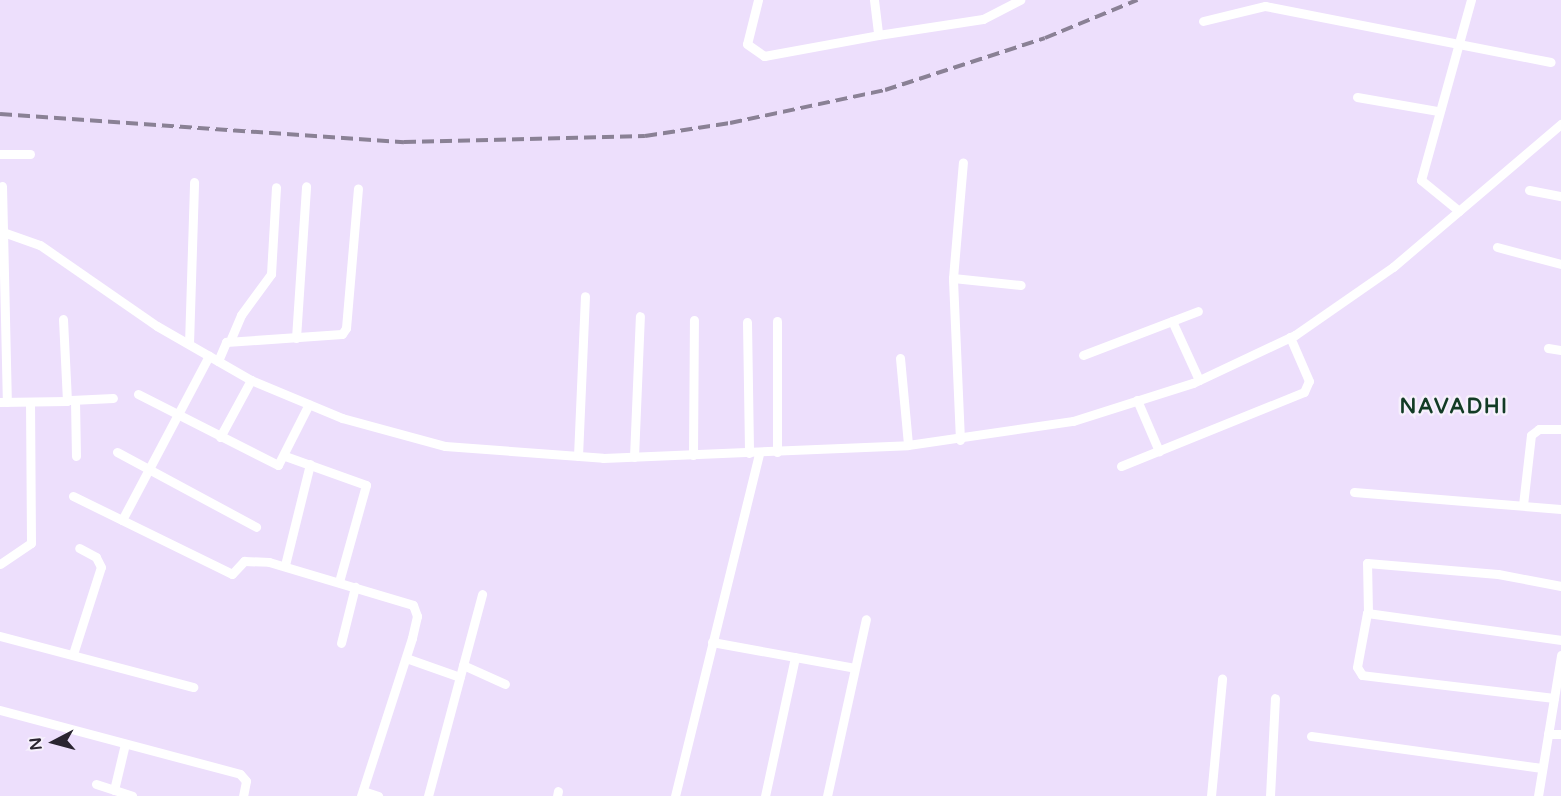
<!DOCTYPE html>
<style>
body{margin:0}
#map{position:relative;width:1561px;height:796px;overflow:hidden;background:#eddffc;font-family:"Varela Round",sans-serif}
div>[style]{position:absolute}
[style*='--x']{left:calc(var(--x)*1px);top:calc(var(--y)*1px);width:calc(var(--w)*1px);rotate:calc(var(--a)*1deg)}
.minor>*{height:9px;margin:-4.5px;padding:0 4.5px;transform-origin:4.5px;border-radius:4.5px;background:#fff}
.rail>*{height:4px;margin-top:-2px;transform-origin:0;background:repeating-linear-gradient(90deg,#8a8195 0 12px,transparent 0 18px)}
span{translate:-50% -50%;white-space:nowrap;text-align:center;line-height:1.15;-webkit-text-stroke:5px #f6f0fc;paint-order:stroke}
.district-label{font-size:21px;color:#123b25;font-weight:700;letter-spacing:1.5px}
.north{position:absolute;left:24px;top:712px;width:60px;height:60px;-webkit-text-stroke:4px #f6f0fc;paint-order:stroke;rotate:264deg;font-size:16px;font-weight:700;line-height:24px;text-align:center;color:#2a2530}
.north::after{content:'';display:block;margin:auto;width:21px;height:27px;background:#2a2530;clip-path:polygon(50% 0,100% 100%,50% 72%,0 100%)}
</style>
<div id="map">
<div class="minor">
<i style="--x:758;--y:0;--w:45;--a:104"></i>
<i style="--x:747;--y:44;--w:21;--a:35"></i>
<i style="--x:764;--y:56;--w:116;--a:-10.4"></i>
<i style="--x:874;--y:0;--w:35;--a:83"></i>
<i style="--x:878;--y:35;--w:106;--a:-8.7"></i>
<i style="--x:983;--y:19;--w:42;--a:-27.2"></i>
<i style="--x:1203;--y:21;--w:64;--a:-13.6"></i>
<i style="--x:1265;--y:6;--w:291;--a:11.1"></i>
<i style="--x:1357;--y:97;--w:81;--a:9.9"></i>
<i style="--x:0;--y:154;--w:30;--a:0"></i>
<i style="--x:2;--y:186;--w:216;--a:88.7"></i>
<i style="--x:1529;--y:190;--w:33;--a:11"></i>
<i style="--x:1459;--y:211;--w:49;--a:-140.8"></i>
<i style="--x:1421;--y:180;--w:187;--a:-74.5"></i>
<i style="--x:0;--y:231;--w:42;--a:19.3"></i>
<i style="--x:40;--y:245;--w:142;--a:34.7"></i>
<i style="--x:157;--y:326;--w:108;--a:29.9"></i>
<i style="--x:251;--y:380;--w:99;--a:22.7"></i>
<i style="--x:342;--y:418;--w:107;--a:15.2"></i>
<i style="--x:445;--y:446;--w:158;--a:4.3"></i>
<i style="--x:603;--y:458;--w:305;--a:-2.4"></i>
<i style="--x:908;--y:445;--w:167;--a:-8.3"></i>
<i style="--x:1073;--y:421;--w:126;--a:-17.6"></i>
<i style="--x:1193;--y:383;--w:113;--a:-25.2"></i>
<i style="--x:1295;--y:335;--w:119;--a:-34.8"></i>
<i style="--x:1393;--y:267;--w:221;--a:-40.4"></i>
<i style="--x:1497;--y:247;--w:66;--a:14.9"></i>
<i style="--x:953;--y:278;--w:68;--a:5.9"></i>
<i style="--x:1172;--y:321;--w:65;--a:65.4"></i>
<i style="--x:747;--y:322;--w:131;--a:89.1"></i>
<i style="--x:296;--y:338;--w:152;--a:-86.2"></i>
<i style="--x:230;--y:341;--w:28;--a:-67"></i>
<i style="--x:241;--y:315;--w:51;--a:-53.8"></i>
<i style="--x:271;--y:274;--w:87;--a:-86.7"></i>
<i style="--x:189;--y:344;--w:162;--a:-88.2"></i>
<i style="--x:1548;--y:348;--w:13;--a:9"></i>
<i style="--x:1083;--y:355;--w:123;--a:-20.9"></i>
<i style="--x:900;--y:358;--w:87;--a:84.7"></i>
<i style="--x:218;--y:361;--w:21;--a:-67"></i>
<i style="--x:226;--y:342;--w:116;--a:-3.9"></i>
<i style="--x:342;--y:334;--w:7;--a:-56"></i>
<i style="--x:346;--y:328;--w:140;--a:-85.1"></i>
<i style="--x:138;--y:394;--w:157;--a:26.9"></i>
<i style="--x:278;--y:465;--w:68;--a:-63.1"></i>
<i style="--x:71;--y:400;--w:42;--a:-2.7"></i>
<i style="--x:75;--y:400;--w:56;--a:89"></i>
<i style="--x:1137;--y:400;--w:56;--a:66.7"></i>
<i style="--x:0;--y:402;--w:67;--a:-0.9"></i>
<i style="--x:67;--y:401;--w:82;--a:-92.8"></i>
<i style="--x:220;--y:437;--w:65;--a:-61.5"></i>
<i style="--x:960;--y:440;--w:162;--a:-92.5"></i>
<i style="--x:953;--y:278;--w:116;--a:-85.1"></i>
<i style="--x:117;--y:452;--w:158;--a:28.3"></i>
<i style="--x:777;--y:452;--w:131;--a:-90"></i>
<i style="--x:693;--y:455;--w:135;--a:-89.6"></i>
<i style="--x:285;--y:456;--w:86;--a:19.7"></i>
<i style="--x:366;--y:485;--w:101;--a:105.6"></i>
<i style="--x:578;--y:456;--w:160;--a:-87.5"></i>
<i style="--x:634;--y:457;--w:141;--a:-87.6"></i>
<i style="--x:1121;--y:466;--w:197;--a:-22"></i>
<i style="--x:1304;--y:392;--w:12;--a:-66"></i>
<i style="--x:1309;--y:381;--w:48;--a:-113.4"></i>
<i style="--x:1354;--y:492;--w:208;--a:4.7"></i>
<i style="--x:73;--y:496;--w:177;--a:26.1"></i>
<i style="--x:232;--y:574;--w:18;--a:-47"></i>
<i style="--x:244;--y:561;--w:25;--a:2"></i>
<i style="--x:269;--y:562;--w:150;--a:16.6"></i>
<i style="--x:413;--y:605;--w:12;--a:70"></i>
<i style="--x:417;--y:616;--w:23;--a:103"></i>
<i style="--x:412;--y:638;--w:166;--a:107.9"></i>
<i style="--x:1523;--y:505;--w:70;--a:-83.5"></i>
<i style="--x:1531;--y:435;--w:10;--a:-37"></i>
<i style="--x:1539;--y:429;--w:22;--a:0"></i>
<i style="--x:122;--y:520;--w:186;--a:-62.1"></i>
<i style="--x:0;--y:564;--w:37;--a:-34"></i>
<i style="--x:31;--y:543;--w:141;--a:-90.4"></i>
<i style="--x:285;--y:565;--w:104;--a:-76.1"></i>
<i style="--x:1368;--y:613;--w:50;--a:-91.1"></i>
<i style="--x:1367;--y:563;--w:131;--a:4.8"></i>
<i style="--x:1498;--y:574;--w:64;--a:10.8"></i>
<i style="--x:0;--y:636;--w:200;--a:14.8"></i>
<i style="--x:712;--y:642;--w:145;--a:10.3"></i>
<i style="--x:341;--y:643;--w:58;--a:-76"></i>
<i style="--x:73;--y:654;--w:91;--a:-72.2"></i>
<i style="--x:101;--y:567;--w:11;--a:-117"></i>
<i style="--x:96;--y:557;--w:19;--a:-152"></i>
<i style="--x:406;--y:658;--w:57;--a:19.4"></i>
<i style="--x:463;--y:665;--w:46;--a:24.3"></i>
<i style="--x:1554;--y:698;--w:193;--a:-173.2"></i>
<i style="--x:1362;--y:675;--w:9;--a:-122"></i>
<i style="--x:1357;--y:667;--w:55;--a:-79.5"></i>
<i style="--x:1367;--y:613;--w:196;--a:7.9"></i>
<i style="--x:0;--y:710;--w:248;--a:14.9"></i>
<i style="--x:240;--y:774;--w:9;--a:49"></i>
<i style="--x:246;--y:781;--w:15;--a:101"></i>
<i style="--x:1548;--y:734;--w:13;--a:0"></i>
<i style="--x:1311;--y:736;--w:233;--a:7.9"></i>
<i style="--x:96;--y:784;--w:38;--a:18"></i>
<i style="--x:114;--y:790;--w:47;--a:-76.6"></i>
<i style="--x:363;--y:791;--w:16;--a:18"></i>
<i style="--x:428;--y:796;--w:209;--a:-75"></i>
<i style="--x:557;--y:796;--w:5;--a:-79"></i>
<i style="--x:675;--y:796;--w:353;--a:-76.2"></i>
<i style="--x:765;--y:796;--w:142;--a:-77.8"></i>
<i style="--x:827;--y:796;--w:181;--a:-77.6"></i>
<i style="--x:1211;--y:796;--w:118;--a:-84.6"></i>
<i style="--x:1270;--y:796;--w:98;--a:-87.1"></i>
<i style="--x:1538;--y:796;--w:143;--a:-80.7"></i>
</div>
<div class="rail">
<i style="--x:0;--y:114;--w:405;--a:4"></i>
<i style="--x:404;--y:142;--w:241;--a:-1.4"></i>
<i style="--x:645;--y:136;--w:86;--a:-8.7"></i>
<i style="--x:730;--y:123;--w:158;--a:-12"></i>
<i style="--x:885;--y:90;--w:168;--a:-18"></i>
<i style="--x:1045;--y:38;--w:100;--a:-22.4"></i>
</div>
<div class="district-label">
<span style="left:1454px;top:407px">NAVADHI</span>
</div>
<div class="north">N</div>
</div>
